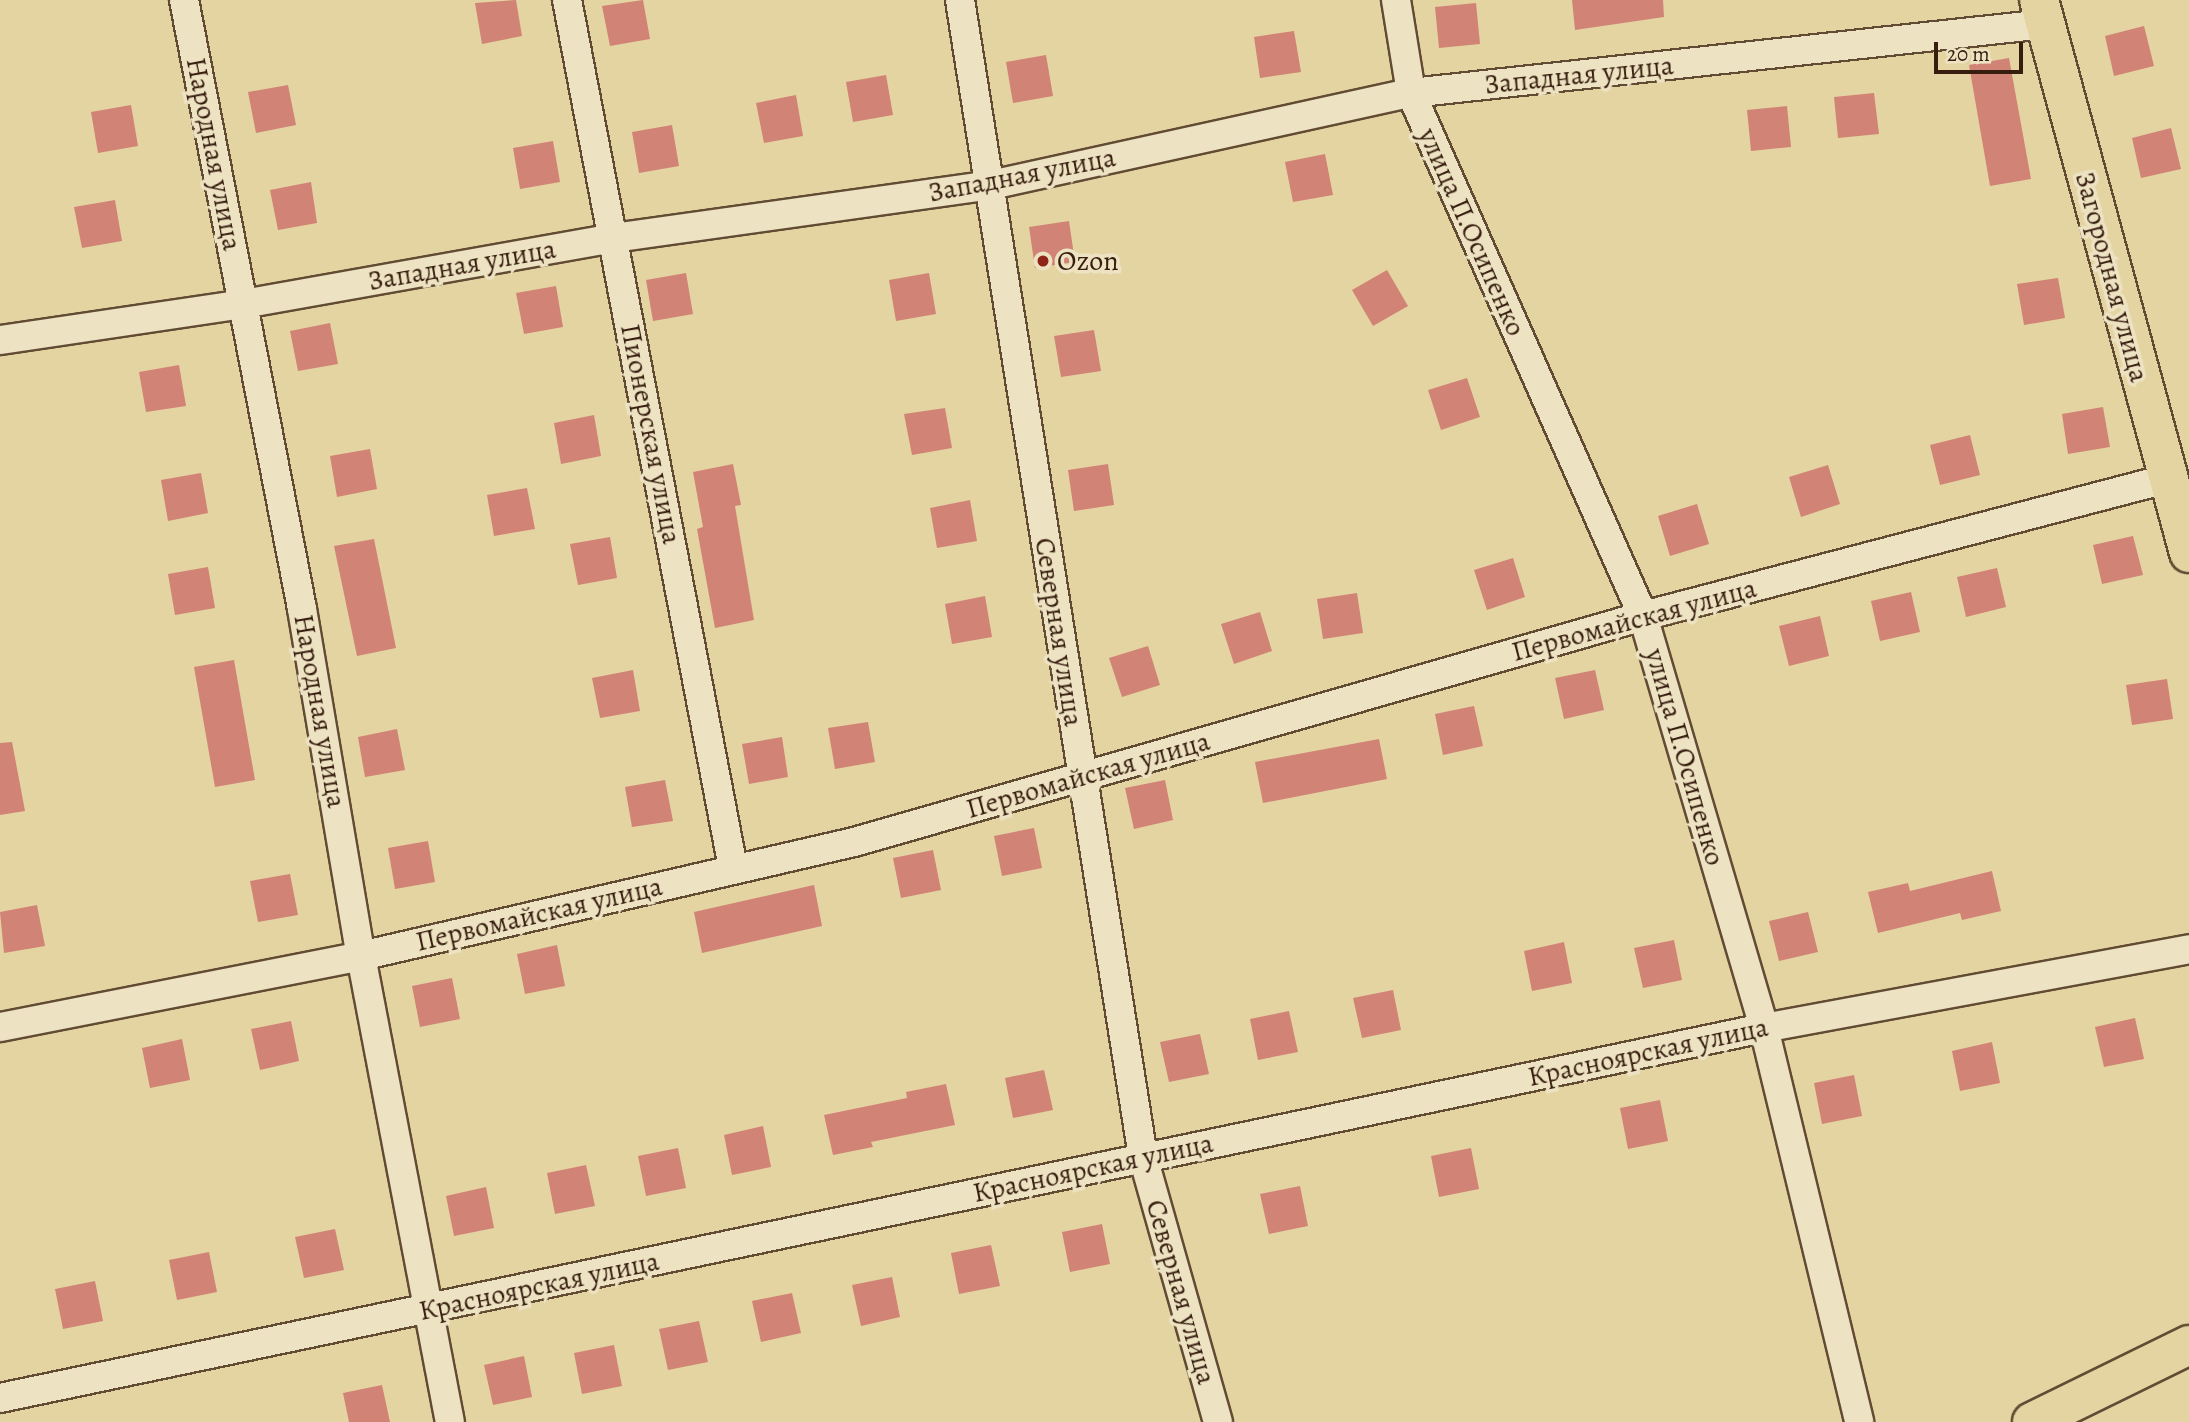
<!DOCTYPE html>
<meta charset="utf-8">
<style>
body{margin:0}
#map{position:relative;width:2189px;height:1422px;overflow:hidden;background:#e4d4a2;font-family:Alegreya,serif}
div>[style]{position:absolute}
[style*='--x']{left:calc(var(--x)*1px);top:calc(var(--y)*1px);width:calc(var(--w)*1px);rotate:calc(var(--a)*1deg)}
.building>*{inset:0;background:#d18376}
.roads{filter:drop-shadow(2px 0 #624b33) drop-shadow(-2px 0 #624b33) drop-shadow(0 2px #624b33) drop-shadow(0 -2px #624b33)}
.minor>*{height:28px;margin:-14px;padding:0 14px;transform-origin:14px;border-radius:14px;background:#ede3c3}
.primary>*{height:38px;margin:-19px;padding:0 19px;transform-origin:19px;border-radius:19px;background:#e4d4a2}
.dots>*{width:19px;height:19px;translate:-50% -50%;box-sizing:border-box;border:4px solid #ede3c3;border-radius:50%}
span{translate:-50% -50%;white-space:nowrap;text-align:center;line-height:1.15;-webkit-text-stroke:7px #ede3c3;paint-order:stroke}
.street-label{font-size:28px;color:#361d0e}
.poi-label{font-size:28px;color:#361d0e}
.left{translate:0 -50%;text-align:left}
.scale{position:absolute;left:1934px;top:42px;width:89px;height:32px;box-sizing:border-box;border:4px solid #361d0e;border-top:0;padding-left:9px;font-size:21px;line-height:24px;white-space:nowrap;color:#361d0e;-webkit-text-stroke:5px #ede3c3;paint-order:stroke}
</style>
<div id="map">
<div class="building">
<i style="clip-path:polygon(516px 0,522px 36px,482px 44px,475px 3px)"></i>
<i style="clip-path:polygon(643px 0,650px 39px,610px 46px,602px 6px)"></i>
<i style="clip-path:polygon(1572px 0,1663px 0,1664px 17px,1575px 30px)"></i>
<i style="clip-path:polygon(1476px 3px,1480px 44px,1439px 48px,1435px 7px)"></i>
<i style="clip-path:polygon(2144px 26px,2154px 66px,2114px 76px,2105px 36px)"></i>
<i style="clip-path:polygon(1294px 31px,1301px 72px,1260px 78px,1254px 37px)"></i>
<i style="clip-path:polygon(1046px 55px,1053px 96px,1013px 103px,1006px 62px)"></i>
<i style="clip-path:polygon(2009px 58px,2031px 179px,1990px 186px,1969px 65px)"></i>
<i style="clip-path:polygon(886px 75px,893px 115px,853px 122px,846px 82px)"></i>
<i style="clip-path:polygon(288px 85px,296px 125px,256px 133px,248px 92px)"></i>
<i style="clip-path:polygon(1874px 93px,1879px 134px,1838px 138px,1834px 97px)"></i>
<i style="clip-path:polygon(796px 95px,803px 136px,764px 143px,756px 103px)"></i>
<i style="clip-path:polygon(131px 105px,138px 146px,98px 153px,91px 112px)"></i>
<i style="clip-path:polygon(1787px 106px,1791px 147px,1751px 151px,1747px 110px)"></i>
<i style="clip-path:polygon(672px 125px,679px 166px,639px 173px,632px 132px)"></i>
<i style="clip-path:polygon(2171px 128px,2181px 169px,2141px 178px,2132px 138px)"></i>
<i style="clip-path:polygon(553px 141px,560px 182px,520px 189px,513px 148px)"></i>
<i style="clip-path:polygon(1325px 154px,1333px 195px,1293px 202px,1285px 162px)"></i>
<i style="clip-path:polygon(311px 182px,317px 223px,278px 230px,270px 190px)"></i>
<i style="clip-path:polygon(115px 200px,122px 241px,82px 248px,74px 207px)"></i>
<i style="clip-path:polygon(1069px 221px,1075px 262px,1035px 268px,1029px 227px)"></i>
<i style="clip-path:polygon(1387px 270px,1408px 306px,1373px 326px,1352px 290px)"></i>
<i style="clip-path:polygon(686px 273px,693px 314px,653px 321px,646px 280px)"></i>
<i style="clip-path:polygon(929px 273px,936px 314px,896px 321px,889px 280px)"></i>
<i style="clip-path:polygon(2058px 278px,2065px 318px,2024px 325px,2017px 284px)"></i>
<i style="clip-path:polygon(556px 286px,563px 327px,524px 334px,516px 293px)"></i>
<i style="clip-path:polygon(330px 323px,338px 364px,298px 371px,290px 331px)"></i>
<i style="clip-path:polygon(1094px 330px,1101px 371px,1061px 377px,1054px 336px)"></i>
<i style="clip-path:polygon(179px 365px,186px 406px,146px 412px,139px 372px)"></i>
<i style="clip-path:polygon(1467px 378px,1480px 417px,1441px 430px,1428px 390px)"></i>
<i style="clip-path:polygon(2103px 407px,2110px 447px,2068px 454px,2062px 414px)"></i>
<i style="clip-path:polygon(945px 408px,952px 448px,912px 455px,904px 414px)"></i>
<i style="clip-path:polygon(594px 415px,601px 456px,561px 464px,554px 423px)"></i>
<i style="clip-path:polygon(1970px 435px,1980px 475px,1940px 485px,1930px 445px)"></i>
<i style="clip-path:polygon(370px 449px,377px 489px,337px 497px,330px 456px)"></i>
<i style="clip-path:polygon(733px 464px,741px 505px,735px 506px,754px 620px,715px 628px,697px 529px,703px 527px,693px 472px)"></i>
<i style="clip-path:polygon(1108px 464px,1114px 505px,1074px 511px,1068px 470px)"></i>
<i style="clip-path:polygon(1828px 465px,1840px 504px,1801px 517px,1789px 477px)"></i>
<i style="clip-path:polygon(201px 473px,208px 513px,168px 521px,161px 480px)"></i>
<i style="clip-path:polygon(527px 488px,535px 529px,494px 536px,487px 495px)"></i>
<i style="clip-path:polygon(970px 500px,977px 541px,937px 548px,930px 508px)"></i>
<i style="clip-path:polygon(1697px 504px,1709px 544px,1670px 556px,1658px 516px)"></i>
<i style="clip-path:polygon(2133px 536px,2143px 575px,2102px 584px,2093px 545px)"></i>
<i style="clip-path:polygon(610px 537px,617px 578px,578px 585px,570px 544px)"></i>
<i style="clip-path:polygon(374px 539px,396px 648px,357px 656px,334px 546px)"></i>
<i style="clip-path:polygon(1513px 558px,1525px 597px,1487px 610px,1474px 570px)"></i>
<i style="clip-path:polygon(208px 567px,215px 608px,175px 615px,168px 574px)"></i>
<i style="clip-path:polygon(1997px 568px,2006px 607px,1966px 617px,1957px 577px)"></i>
<i style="clip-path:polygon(1911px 592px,1920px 632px,1880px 641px,1871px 601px)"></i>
<i style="clip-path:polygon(1357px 593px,1363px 633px,1323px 639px,1317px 599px)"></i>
<i style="clip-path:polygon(985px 596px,992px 637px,952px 644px,945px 604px)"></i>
<i style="clip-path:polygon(1260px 612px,1272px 651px,1234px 664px,1221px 624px)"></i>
<i style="clip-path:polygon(1820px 616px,1829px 656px,1789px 666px,1779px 626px)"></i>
<i style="clip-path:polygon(1148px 646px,1160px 685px,1122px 697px,1109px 658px)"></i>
<i style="clip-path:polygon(234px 660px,255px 780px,215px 787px,194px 667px)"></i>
<i style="clip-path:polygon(633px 670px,640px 711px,600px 718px,592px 678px)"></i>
<i style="clip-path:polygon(1595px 670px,1604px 710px,1564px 719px,1555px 678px)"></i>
<i style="clip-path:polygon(2167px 679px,2173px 719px,2132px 725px,2126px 685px)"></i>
<i style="clip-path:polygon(1474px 706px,1483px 746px,1443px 755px,1435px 714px)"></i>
<i style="clip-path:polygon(868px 722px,875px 762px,835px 769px,828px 728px)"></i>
<i style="clip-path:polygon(397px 729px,405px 770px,365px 777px,358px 737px)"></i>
<i style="clip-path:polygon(782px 737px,788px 777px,749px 784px,742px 744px)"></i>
<i style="clip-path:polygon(1379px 739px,1387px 779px,1263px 803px,1255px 762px)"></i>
<i style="clip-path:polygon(12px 742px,25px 811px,0 815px,0 743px)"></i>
<i style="clip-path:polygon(665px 780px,673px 821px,632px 827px,625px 787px)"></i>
<i style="clip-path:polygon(1165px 780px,1173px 820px,1134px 829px,1125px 788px)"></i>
<i style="clip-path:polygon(1034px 828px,1042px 868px,1002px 876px,994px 836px)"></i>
<i style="clip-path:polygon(428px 841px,435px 882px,395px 889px,388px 848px)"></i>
<i style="clip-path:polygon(933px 850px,941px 890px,901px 898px,893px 858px)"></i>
<i style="clip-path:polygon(1992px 871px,2001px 911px,1962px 920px,1960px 913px,1878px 933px,1868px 892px,1908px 883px,1910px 891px)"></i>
<i style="clip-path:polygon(290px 874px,298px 915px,258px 922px,250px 881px)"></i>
<i style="clip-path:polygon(814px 885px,822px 926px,702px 953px,694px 912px)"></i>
<i style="clip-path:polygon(37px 905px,45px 946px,4px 953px,0 912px)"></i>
<i style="clip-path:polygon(1808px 912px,1818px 952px,1779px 961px,1769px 921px)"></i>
<i style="clip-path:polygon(1674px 940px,1682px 980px,1643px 988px,1634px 948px)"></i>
<i style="clip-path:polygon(1564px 942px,1572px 983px,1532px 991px,1524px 951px)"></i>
<i style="clip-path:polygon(557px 945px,565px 986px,525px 994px,517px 954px)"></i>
<i style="clip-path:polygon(452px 978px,460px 1019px,420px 1027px,412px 986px)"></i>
<i style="clip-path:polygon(1393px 990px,1401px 1030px,1362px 1038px,1353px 998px)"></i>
<i style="clip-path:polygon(1289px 1011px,1298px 1052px,1258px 1060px,1250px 1019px)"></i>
<i style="clip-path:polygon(2135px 1018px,2144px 1059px,2104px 1067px,2095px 1027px)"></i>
<i style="clip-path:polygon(291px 1021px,299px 1061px,260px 1070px,251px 1029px)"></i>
<i style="clip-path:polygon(1200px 1034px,1209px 1074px,1169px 1082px,1160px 1042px)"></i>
<i style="clip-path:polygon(182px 1039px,190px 1080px,150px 1088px,142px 1048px)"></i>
<i style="clip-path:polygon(1992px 1042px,2000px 1083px,1960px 1091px,1952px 1051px)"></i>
<i style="clip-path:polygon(1044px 1070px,1053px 1110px,1013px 1118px,1005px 1078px)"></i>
<i style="clip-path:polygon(1854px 1075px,1862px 1116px,1822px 1124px,1814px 1083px)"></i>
<i style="clip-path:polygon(946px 1084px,955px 1125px,871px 1142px,873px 1147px,833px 1155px,824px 1115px,907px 1098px,906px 1092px)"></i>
<i style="clip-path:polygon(1660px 1100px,1668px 1141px,1628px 1149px,1620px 1108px)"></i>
<i style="clip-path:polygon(763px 1126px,771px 1167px,732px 1175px,724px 1135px)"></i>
<i style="clip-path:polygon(678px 1148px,686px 1188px,646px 1196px,638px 1156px)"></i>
<i style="clip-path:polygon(1471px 1148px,1479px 1189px,1439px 1197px,1431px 1156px)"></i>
<i style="clip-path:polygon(586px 1165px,595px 1206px,555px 1214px,547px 1173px)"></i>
<i style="clip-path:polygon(1300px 1186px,1308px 1226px,1269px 1234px,1260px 1194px)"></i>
<i style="clip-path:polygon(486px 1187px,494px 1228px,454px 1236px,446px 1196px)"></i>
<i style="clip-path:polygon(1102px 1224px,1110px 1264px,1070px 1272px,1062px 1232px)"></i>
<i style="clip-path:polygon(335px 1229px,344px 1270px,304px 1278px,295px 1237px)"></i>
<i style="clip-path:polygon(991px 1245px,1000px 1286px,959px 1294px,951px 1253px)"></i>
<i style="clip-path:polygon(209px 1252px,217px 1292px,177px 1300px,169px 1260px)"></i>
<i style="clip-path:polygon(892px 1277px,900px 1317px,861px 1326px,852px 1285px)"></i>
<i style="clip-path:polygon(95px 1281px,103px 1321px,63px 1329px,55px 1289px)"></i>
<i style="clip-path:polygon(792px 1293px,801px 1333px,761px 1342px,752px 1301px)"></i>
<i style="clip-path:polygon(699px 1321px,708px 1362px,668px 1370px,659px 1329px)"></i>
<i style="clip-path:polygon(614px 1345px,622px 1386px,582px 1394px,574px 1353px)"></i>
<i style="clip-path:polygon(524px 1356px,532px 1397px,493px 1405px,484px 1365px)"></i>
<i style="clip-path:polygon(382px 1385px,390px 1422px,349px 1422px,343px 1393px)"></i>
</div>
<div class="roads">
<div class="minor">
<i style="--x:184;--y:0;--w:620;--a:79.03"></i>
<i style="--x:302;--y:609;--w:352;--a:80.4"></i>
<i style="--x:361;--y:956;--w:474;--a:79.2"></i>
<i style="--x:567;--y:0;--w:884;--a:79.17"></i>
<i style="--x:960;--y:0;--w:1171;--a:81.01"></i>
<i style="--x:1143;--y:1157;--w:275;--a:74.2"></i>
<i style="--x:1396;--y:0;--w:94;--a:80.8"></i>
<i style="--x:1411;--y:93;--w:572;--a:66.08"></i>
<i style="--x:1643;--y:616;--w:429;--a:73.6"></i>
<i style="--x:1764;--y:1028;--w:405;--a:76.4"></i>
<i style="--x:0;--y:340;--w:246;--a:-8.4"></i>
<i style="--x:243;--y:304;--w:377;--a:-10.1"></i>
<i style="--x:614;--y:238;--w:381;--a:-8"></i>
<i style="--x:991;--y:185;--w:430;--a:-12.4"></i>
<i style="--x:1411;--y:93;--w:638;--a:-6.21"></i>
<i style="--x:0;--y:1027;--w:368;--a:-11.1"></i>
<i style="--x:361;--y:956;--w:506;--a:-13.02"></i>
<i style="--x:854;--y:842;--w:821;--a:-15.98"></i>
<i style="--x:1643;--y:616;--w:541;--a:-14.68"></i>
<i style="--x:0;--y:1398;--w:1802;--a:-11.85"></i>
<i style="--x:1764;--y:1028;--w:432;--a:-10.5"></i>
</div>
<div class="primary">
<i style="--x:2039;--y:0;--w:573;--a:74.82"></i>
<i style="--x:2032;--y:1422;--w:175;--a:-26.1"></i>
</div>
</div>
<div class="dots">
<i style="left:1043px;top:261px;background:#8f2418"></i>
</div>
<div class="street-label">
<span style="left:1579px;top:75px;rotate:-6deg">Западная улица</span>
<span style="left:214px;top:154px;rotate:79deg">Народная улица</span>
<span style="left:1022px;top:175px;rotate:-11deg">Западная улица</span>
<span style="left:1472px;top:232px;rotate:66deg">улица П.Осипенко</span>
<span style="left:462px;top:265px;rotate:-10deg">Западная улица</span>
<span style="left:2112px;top:277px;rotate:75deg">Загородная улица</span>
<span style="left:651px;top:434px;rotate:79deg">Пионерская улица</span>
<span style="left:1634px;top:620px;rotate:-15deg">Первомайская улица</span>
<span style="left:1059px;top:632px;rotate:81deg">Северная улица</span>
<span style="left:320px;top:711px;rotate:80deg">Народная улица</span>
<span style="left:1685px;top:757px;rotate:74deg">улица П.Осипенко</span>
<span style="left:1088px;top:775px;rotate:-16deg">Первомайская улица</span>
<span style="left:539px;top:914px;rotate:-13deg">Первомайская улица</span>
<span style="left:1648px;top:1052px;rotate:-12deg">Красноярская улица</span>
<span style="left:1093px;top:1168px;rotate:-12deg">Красноярская улица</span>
<span style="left:539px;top:1286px;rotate:-12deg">Красноярская улица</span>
<span style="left:1181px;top:1292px;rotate:74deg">Северная улица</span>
</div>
<div class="poi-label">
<span class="left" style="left:1057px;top:261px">Ozon</span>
</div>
<div class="scale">20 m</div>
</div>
